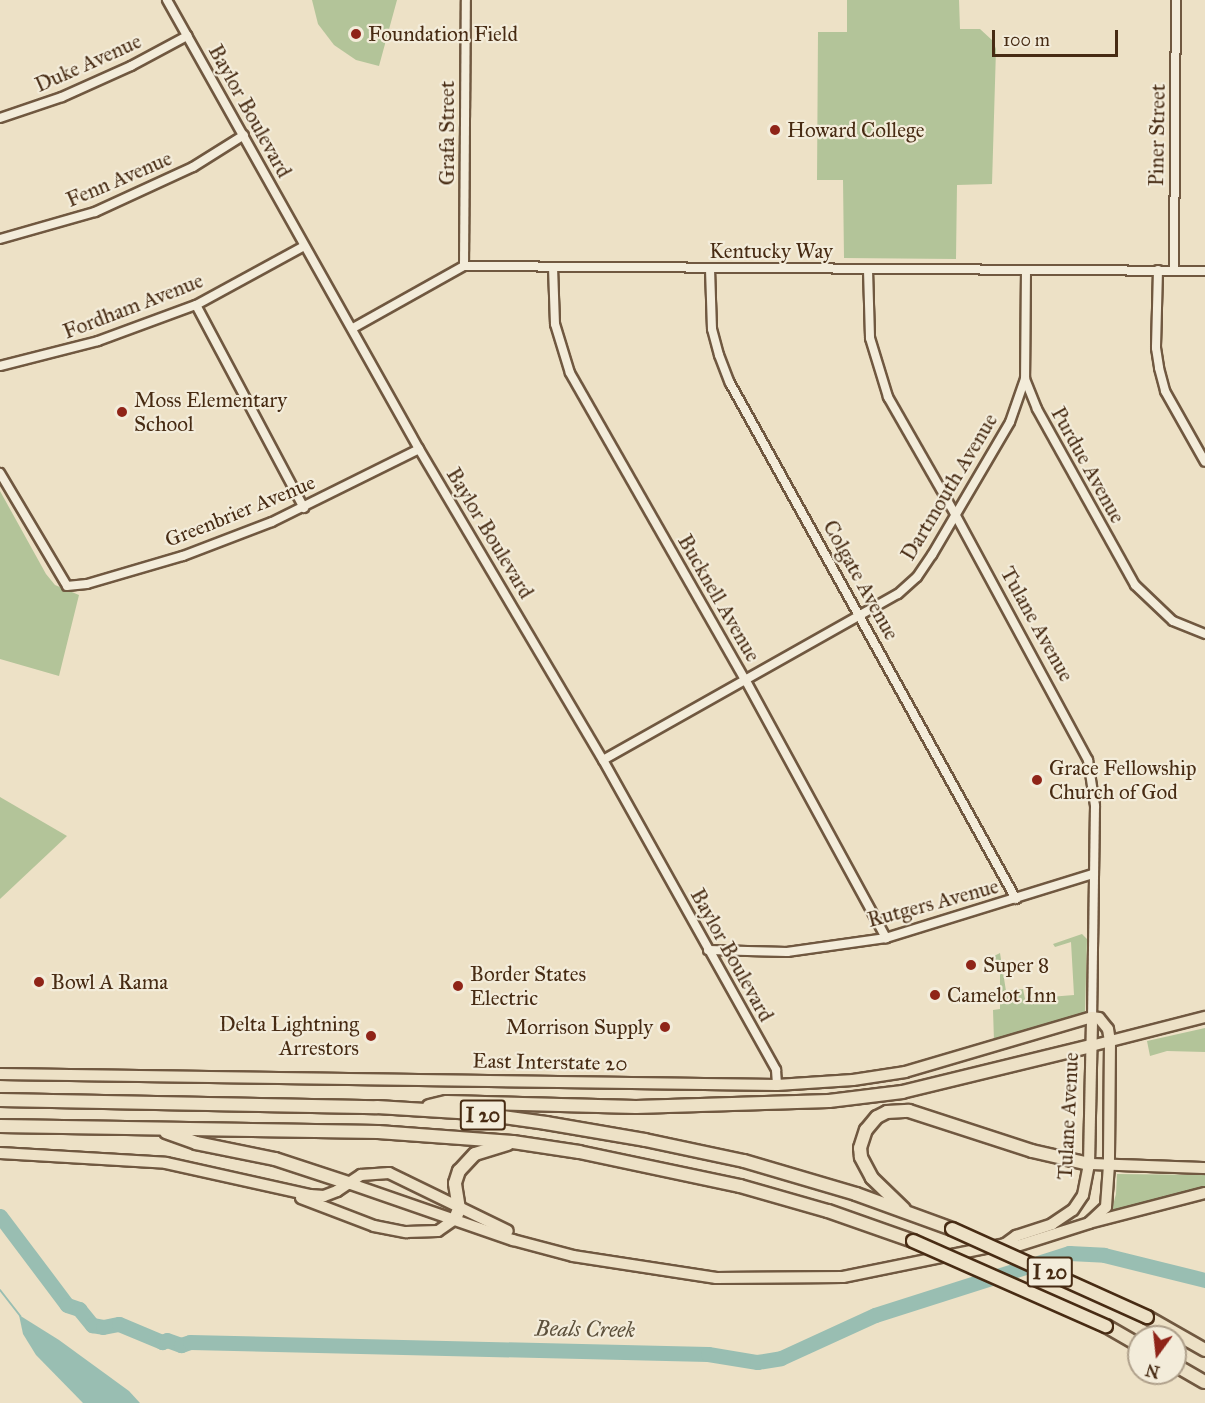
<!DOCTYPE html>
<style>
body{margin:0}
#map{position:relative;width:1205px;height:1403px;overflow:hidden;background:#ede1c6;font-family:"IM FELL Great Primer",serif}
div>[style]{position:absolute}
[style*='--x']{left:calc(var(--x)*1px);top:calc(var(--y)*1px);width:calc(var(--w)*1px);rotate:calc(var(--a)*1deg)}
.green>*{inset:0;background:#b3c499}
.water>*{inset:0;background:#99beb2}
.stream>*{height:2px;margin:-1px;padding:0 1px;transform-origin:1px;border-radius:1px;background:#99beb2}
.river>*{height:15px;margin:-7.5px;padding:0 7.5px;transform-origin:7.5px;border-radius:7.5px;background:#99beb2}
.roads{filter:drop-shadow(2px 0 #705840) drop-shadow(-2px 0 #705840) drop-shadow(0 2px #705840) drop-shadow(0 -2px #705840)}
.minor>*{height:8px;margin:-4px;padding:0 4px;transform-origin:4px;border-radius:4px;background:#f3ecda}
.major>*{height:10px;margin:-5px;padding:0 5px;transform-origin:5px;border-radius:5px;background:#ede1c6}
.highway>*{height:12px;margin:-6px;padding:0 6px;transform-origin:6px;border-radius:6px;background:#ede1c6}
.bridges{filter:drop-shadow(2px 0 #472b13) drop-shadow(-2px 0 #472b13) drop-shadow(0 2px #472b13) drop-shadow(0 -2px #472b13)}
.highway-bridge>*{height:12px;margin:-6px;padding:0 6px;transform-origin:6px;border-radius:6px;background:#ede1c6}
.dots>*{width:16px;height:16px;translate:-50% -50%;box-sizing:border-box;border:3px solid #f3ecda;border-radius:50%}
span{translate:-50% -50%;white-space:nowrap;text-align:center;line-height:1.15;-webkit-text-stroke:4.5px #f3ecda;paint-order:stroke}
.shield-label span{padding:2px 4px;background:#f3ecda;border:2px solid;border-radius:4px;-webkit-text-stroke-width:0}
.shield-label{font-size:20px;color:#472b13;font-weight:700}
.poi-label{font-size:21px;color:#472b13}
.left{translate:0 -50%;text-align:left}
.right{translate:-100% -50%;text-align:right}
.street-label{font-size:21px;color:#472b13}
.water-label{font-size:22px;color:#5c503b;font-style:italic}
.north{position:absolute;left:1127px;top:1325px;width:60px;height:60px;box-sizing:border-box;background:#f3ecda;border:2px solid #ae9f8a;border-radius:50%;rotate:195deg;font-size:16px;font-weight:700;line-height:24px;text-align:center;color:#472b13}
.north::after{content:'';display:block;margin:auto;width:21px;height:27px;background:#8f2418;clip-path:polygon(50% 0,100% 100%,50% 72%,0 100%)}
.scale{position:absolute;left:992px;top:30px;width:126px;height:27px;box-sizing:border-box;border:3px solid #472b13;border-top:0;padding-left:8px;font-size:18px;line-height:21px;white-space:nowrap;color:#472b13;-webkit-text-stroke:4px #f3ecda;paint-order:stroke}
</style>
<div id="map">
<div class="green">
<i style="clip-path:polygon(312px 0,397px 0,379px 66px,356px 60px,334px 45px,318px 24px)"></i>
<i style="clip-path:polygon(847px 0,959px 0,960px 29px,980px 29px,993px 41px,996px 49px,992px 184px,957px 185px,956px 259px,844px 258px,843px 180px,817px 180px,818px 32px,847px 32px)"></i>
<i style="clip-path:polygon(0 491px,46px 574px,55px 585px,79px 595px,59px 676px,0 659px)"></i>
<i style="clip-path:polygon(0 797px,67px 836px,0 899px)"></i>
<i style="clip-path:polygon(1082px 934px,1087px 939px,1085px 1013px,994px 1041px,993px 1010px,1000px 1009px,1000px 962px,994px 962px,994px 956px,1000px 953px,1006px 991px,1023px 989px,1025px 999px,1074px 995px,1071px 942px,1055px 947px,1053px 944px)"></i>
<i style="clip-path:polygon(1205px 1028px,1205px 1052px,1167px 1051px,1150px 1056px,1147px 1041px)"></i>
<i style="clip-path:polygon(1117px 1174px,1205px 1175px,1205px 1191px,1111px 1213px,1116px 1194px)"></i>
</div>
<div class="water">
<i style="clip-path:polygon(19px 1315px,59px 1340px,129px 1391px,140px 1403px,83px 1403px,36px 1355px,23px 1334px)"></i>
</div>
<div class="stream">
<i style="--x:0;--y:1290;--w:33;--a:52"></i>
</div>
<div class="river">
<i style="--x:0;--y:1216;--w:111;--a:53"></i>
<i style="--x:67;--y:1305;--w:13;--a:18"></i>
<i style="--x:79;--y:1309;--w:21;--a:51"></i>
<i style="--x:92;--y:1325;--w:11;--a:10"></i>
<i style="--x:103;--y:1327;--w:16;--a:-11"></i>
<i style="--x:119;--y:1324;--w:47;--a:22.7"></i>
<i style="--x:162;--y:1342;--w:5;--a:-22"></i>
<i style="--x:167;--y:1340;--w:15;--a:20"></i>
<i style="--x:181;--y:1345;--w:9;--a:-18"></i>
<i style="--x:190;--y:1342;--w:518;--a:1.33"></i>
<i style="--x:708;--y:1354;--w:50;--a:9.3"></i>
<i style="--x:757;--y:1362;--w:24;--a:-9"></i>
<i style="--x:781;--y:1358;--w:103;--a:-24.6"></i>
<i style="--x:875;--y:1315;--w:204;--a:-17.7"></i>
<i style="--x:1069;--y:1253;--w:35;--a:3"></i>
<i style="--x:1104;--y:1255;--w:104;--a:13.9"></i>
</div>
<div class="roads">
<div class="minor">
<i style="--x:167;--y:0;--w:515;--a:60.7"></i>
<i style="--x:419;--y:449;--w:361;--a:59.4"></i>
<i style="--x:603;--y:760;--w:355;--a:60.8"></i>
<i style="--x:776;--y:1070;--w:15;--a:86"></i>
<i style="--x:0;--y:118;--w:65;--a:-18.7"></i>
<i style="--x:62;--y:97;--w:76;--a:-24.2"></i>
<i style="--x:131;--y:66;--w:64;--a:-28.2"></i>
<i style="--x:0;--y:239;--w:99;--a:-15.9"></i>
<i style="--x:95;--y:212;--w:108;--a:-24.7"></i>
<i style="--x:193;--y:167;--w:60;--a:-32.1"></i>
<i style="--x:464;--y:266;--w:266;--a:-89.6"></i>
<i style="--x:553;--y:267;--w:57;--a:88"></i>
<i style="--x:555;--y:324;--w:51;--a:73"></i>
<i style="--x:570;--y:373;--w:355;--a:60.3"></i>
<i style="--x:746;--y:681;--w:293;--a:61.4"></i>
<i style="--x:710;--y:269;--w:60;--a:88.1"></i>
<i style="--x:712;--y:329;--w:27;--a:75"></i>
<i style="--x:719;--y:355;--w:30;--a:69"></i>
<i style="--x:730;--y:383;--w:590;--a:61"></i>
<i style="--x:868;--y:270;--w:68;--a:88.3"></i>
<i style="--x:870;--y:338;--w:62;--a:73"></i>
<i style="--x:888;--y:397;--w:135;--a:60.2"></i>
<i style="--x:955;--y:514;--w:280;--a:61.6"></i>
<i style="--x:1088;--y:760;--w:47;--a:81.3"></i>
<i style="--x:1095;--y:806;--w:211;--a:90.8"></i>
<i style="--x:1026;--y:270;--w:109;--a:90.5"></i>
<i style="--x:1025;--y:379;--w:32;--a:68"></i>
<i style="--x:1037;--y:409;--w:201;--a:60.9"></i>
<i style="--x:1135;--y:585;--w:52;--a:43.5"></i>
<i style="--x:1173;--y:621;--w:35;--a:22"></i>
<i style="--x:1158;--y:270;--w:78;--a:91.5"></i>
<i style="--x:1156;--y:348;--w:20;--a:81"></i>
<i style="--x:1159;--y:368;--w:24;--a:75"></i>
<i style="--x:1165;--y:391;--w:81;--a:60.6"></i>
<i style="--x:1174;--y:271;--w:271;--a:-89.6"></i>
<i style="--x:196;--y:305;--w:230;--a:62"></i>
<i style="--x:353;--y:328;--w:127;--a:-29.2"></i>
<i style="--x:464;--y:266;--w:741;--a:0.39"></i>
<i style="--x:0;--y:366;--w:101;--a:-14.3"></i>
<i style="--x:98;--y:341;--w:104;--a:-20.2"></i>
<i style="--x:196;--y:305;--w:123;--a:-28.6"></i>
<i style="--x:0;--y:473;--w:131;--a:59.3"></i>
<i style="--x:67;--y:586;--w:20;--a:-6"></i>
<i style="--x:87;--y:584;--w:100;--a:-16.3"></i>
<i style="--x:183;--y:556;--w:95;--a:-20.9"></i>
<i style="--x:272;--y:522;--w:164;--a:-26.4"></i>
<i style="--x:603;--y:760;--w:338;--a:-29.4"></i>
<i style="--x:898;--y:594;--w:25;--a:-42"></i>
<i style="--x:917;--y:577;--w:27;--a:-56"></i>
<i style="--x:932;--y:555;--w:154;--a:-59.6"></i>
<i style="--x:1010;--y:422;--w:46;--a:-70.8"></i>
<i style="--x:708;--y:950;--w:79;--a:1.5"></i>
<i style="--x:787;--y:952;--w:100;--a:-8"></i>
<i style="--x:886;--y:938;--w:217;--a:-17.2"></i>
</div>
<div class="major">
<i style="--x:1091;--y:1046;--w:118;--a:-14.3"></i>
<i style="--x:0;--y:1074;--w:777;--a:0.81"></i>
<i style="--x:777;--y:1085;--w:76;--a:-3.8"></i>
<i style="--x:853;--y:1080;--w:53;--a:-8.7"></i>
<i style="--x:905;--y:1072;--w:195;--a:-16.4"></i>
<i style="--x:1092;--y:1017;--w:7;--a:8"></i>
<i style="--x:1099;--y:1018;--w:14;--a:51"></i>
<i style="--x:1108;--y:1029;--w:13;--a:81"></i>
<i style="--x:1110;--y:1042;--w:123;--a:90.5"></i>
<i style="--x:1109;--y:1165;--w:42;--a:94.1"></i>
<i style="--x:1106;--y:1207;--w:23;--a:137"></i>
<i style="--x:0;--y:1153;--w:166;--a:3.4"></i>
<i style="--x:166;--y:1163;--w:148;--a:12.5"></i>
<i style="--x:310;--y:1195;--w:14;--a:4"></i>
<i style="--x:324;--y:1196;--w:14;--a:-21"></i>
<i style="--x:337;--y:1191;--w:29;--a:-34"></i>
<i style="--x:361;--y:1175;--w:28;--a:-4"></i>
<i style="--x:389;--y:1173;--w:132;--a:26"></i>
<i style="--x:1089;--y:1164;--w:116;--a:2"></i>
<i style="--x:348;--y:1183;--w:175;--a:19.1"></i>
<i style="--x:513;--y:1240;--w:62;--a:14.9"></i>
<i style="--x:573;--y:1256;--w:145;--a:8.7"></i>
<i style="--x:716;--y:1278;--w:127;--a:-0.5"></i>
<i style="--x:843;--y:1277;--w:165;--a:-11.5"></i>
<i style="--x:1005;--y:1244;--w:12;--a:9"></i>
<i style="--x:1017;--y:1246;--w:76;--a:-17.7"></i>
<i style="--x:1089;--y:1223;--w:120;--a:-14.5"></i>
<i style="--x:301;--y:1198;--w:78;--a:21"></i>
<i style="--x:374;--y:1226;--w:33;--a:11"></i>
<i style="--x:406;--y:1232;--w:32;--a:-2"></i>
<i style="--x:438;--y:1231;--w:21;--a:-35"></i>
<i style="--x:1005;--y:1244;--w:14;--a:-36"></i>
<i style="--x:1016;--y:1236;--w:38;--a:-18"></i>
<i style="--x:1052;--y:1224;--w:25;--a:-34"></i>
<i style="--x:1073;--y:1210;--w:18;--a:-56"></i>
<i style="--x:1083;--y:1195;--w:32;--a:-79"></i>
<i style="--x:1089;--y:1164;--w:147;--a:-88.8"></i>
</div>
<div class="highway">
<i style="--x:0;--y:1100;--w:377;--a:1.1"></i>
<i style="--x:377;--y:1107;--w:97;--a:3.5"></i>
<i style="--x:474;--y:1113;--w:73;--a:7.9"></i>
<i style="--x:546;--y:1123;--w:100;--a:9.7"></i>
<i style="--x:645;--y:1140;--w:101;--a:12"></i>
<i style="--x:744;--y:1161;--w:117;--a:16.4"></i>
<i style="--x:856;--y:1194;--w:102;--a:20"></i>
<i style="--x:429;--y:1106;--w:18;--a:-13"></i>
<i style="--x:447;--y:1102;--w:189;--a:1.5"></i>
<i style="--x:636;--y:1107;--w:193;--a:-1.8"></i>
<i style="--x:829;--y:1101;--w:74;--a:-7"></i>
<i style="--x:902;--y:1092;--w:195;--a:-13.7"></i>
<i style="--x:0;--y:1126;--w:378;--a:0.9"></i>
<i style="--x:378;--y:1132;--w:135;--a:4.2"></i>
<i style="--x:513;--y:1142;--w:67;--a:8.6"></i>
<i style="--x:579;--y:1152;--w:165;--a:11.9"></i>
<i style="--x:740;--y:1186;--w:91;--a:15.9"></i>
<i style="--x:828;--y:1211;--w:90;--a:19.4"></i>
<i style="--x:166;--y:1132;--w:32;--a:20"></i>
<i style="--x:196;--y:1143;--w:81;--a:11.4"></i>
<i style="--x:275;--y:1159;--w:77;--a:18.2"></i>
<i style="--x:904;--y:1209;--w:45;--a:-135.9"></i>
<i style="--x:872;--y:1178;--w:24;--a:-118"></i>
<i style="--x:861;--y:1157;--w:9;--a:-96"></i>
<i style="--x:860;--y:1148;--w:19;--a:-72"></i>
<i style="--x:866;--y:1130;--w:17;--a:-50"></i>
<i style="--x:877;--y:1117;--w:11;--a:-27"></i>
<i style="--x:887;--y:1112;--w:22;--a:-3"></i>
<i style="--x:909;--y:1111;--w:129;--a:18"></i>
<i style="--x:1032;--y:1151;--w:58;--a:12.8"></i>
<i style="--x:455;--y:1219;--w:11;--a:-68"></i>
<i style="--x:459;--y:1209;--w:26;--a:-99"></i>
<i style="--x:455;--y:1183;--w:13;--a:-72"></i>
<i style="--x:459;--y:1171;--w:23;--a:-47"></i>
<i style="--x:475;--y:1154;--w:34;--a:-17"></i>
<i style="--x:1147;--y:1317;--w:67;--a:29.6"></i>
<i style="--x:1106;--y:1326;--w:38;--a:30"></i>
<i style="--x:1175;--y:1365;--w:34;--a:30"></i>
</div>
</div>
<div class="bridges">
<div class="highway-bridge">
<i style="--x:952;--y:1229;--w:214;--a:24.3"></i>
<i style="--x:913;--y:1241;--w:211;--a:23.8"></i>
</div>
</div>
<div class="dots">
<i style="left:356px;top:34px;background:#8f2418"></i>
<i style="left:775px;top:130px;background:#8f2418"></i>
<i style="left:122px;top:412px;background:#8f2418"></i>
<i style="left:1037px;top:780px;background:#8f2418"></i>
<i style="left:971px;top:965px;background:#8f2418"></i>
<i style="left:39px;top:982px;background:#8f2418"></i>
<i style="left:458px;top:986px;background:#8f2418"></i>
<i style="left:935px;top:995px;background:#8f2418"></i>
<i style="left:665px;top:1027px;background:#8f2418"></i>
<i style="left:371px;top:1036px;background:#8f2418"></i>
</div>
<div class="shield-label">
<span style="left:483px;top:1115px">I 20</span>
<span style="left:1050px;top:1272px">I 20</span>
</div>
<div class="poi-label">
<span class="left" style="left:368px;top:34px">Foundation Field</span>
<span class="left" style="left:787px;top:130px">Howard College</span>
<span class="left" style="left:134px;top:412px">Moss Elementary<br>School</span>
<span class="left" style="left:1049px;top:780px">Grace Fellowship<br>Church of God</span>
<span class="left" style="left:983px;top:965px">Super 8</span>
<span class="left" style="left:470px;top:986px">Border States<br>Electric</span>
<span class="left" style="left:51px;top:982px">Bowl A Rama</span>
<span class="left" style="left:947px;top:995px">Camelot Inn</span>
<span class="right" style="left:359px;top:1036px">Delta Lightning<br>Arrestors</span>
<span class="right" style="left:653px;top:1027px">Morrison Supply</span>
</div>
<div class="street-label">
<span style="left:88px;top:63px;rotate:-24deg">Duke Avenue</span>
<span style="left:250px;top:111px;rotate:61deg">Baylor Boulevard</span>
<span style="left:447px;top:133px;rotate:-90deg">Grafa Street</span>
<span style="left:1157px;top:135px;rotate:-89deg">Piner Street</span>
<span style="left:119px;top:179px;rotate:-23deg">Fenn Avenue</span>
<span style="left:771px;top:251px">Kentucky Way</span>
<span style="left:133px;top:306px;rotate:-21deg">Fordham Avenue</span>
<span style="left:1088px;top:465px;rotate:61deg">Purdue Avenue</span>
<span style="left:949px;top:487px;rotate:-59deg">Dartmouth Avenue</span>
<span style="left:240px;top:511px;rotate:-22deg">Greenbrier Avenue</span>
<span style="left:490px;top:533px;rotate:59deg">Baylor Boulevard</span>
<span style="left:861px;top:580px;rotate:61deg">Colgate Avenue</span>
<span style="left:719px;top:598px;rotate:60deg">Bucknell Avenue</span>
<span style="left:1037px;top:624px;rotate:61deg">Tulane Avenue</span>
<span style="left:933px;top:903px;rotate:-15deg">Rutgers Avenue</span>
<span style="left:732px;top:955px;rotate:61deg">Baylor Boulevard</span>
<span style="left:550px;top:1062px;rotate:1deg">East Interstate 20</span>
<span style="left:1068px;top:1116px;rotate:-87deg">Tulane Avenue</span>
</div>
<div class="water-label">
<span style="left:585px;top:1329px;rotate:1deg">Beals Creek</span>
</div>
<div class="north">N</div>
<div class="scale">100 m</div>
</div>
